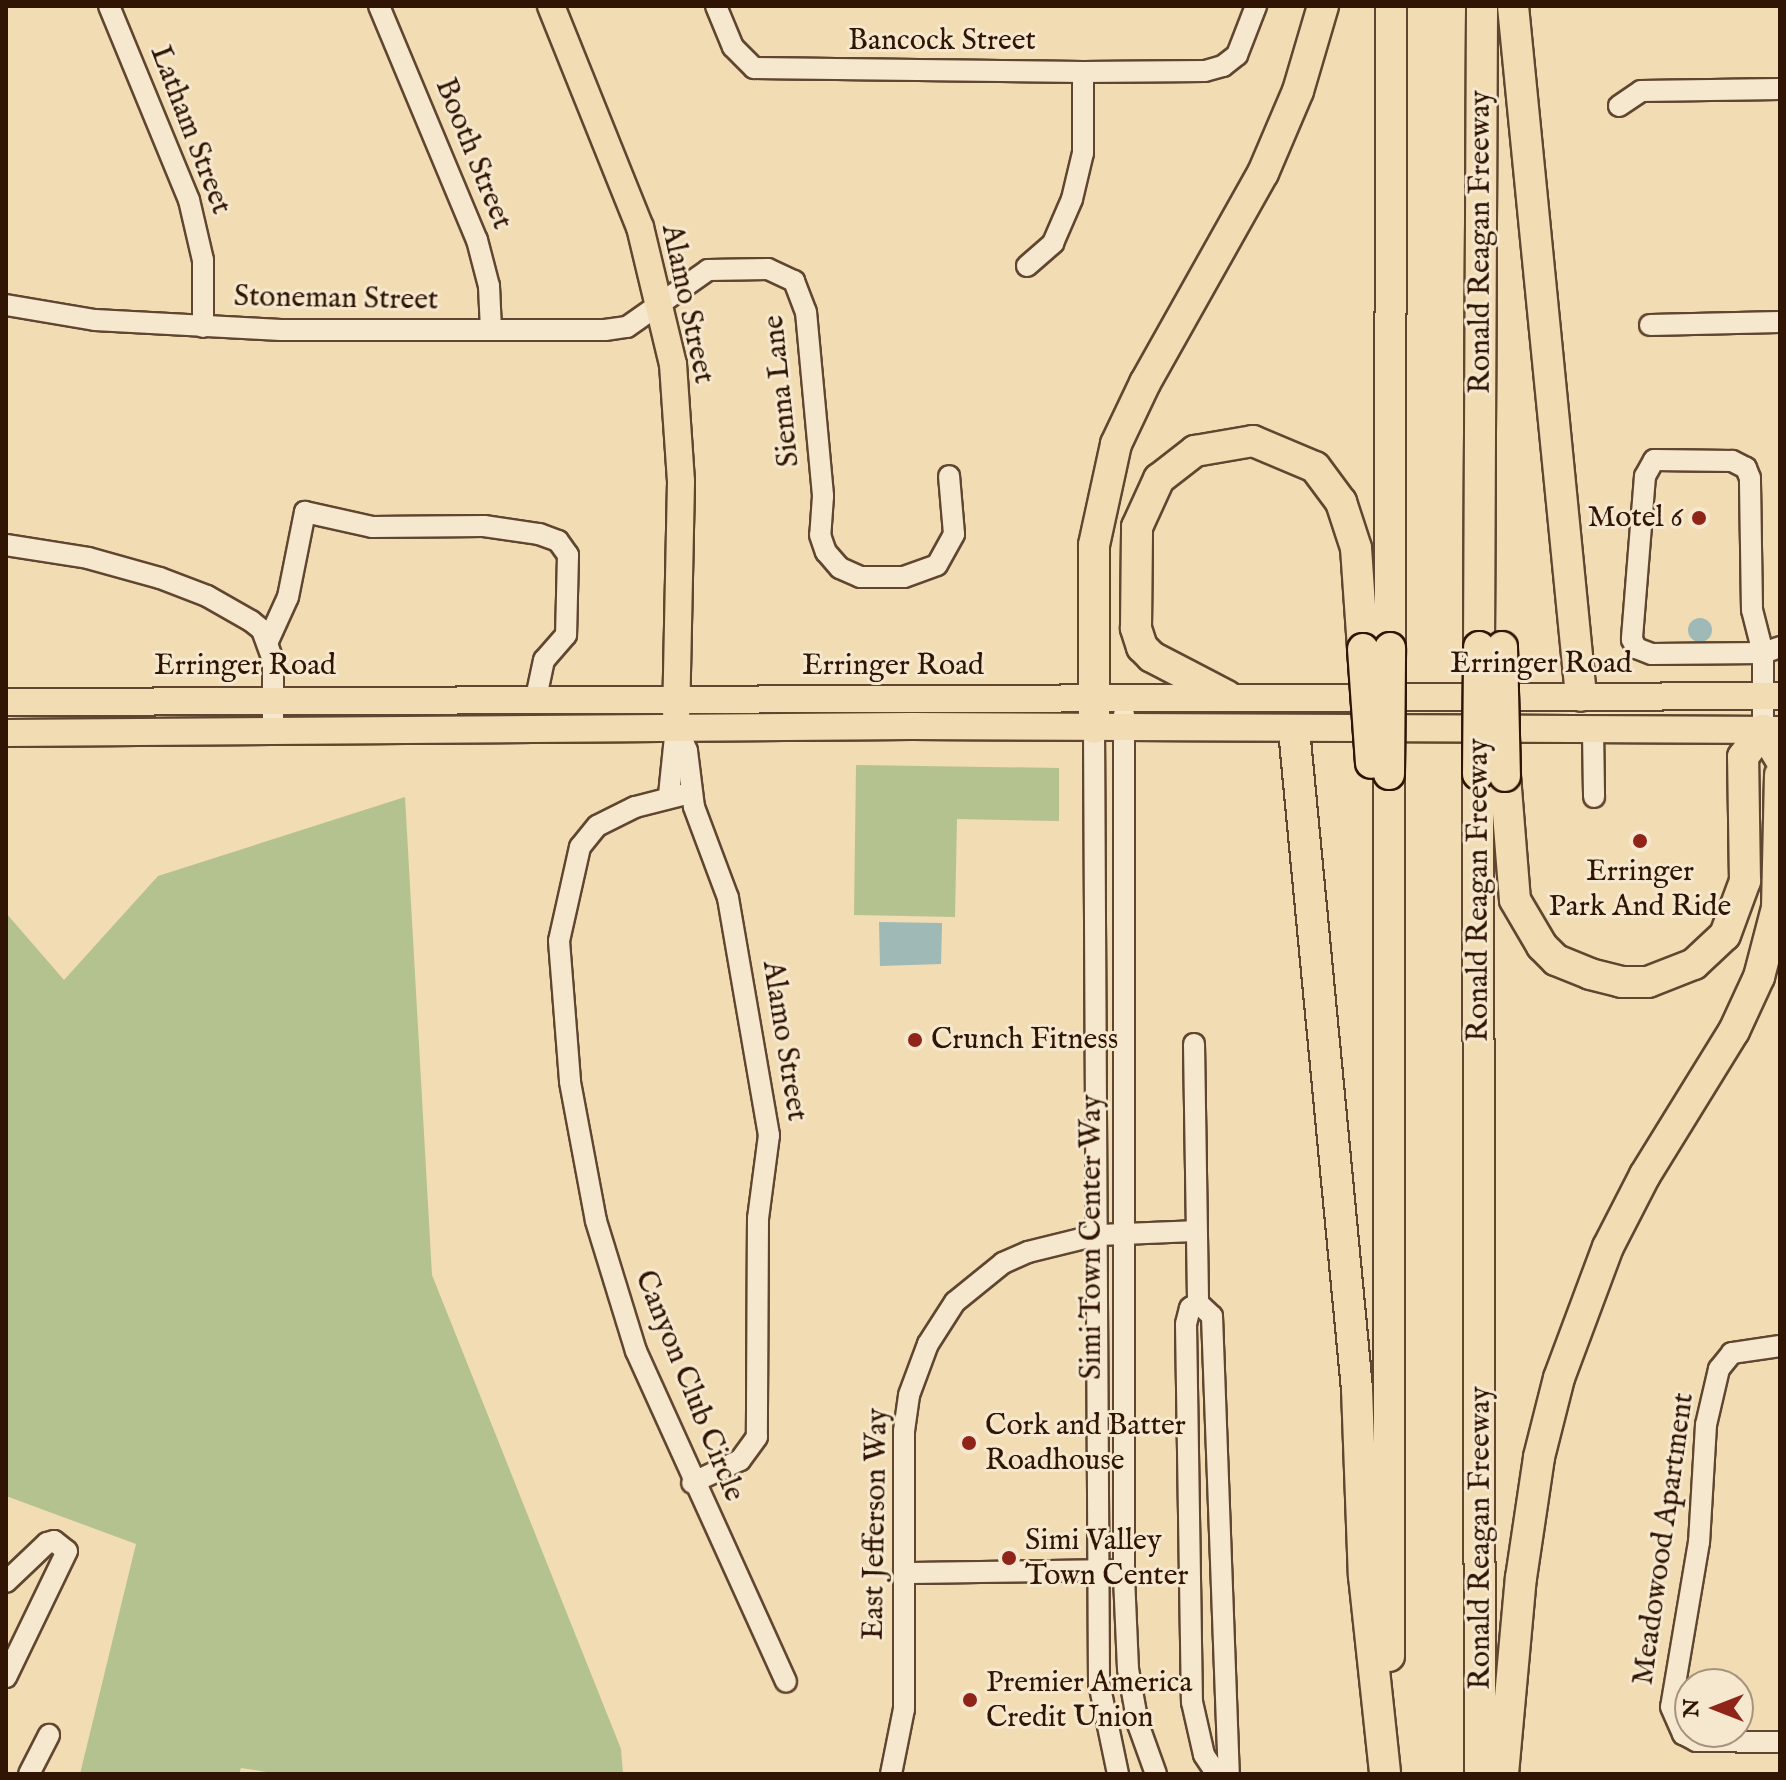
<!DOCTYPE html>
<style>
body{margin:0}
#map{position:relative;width:1786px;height:1780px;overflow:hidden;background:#f1dcb3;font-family:"IM FELL English",serif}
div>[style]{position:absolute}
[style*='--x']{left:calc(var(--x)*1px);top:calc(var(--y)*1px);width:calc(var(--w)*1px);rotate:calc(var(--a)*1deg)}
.green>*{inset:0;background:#b4c290}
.water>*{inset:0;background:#9fb9b7}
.round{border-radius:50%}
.roads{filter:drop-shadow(2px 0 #604630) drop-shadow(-2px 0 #604630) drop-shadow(0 2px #604630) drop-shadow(0 -2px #604630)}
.minor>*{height:20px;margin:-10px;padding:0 10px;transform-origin:10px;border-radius:10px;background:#f6e8ce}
.major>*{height:26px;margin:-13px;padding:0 13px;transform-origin:13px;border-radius:13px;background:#f1dcb3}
.highway>*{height:30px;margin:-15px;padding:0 15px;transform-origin:15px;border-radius:15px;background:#f1dcb3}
.bridges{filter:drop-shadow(2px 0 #301404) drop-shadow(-2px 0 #301404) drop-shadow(0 2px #301404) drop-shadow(0 -2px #301404)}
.highway-bridge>*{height:30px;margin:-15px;padding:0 15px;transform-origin:15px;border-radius:15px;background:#f1dcb3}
.dots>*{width:22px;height:22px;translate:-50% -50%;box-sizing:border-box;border:4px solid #f6e8ce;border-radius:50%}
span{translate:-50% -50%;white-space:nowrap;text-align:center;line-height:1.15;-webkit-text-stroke:6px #f6e8ce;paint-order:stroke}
.street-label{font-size:30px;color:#301404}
.poi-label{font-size:30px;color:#301404}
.right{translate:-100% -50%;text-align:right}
.left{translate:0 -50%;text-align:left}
.frame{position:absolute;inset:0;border:8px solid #301404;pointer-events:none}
.north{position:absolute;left:1674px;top:1668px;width:80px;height:80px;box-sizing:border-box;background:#f6e8ce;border:2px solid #a7937d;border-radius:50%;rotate:270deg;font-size:22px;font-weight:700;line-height:32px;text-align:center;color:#301404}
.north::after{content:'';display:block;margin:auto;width:28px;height:36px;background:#8f2418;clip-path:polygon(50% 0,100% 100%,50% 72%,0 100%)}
</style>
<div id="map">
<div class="green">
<i style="clip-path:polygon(856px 765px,1059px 768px,1059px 821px,957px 819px,955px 917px,854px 915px)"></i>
<i style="clip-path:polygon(405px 797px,432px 1275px,621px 1749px,623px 1774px,279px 1774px,241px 1768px,239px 1774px,80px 1774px,136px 1544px,6px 1496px,6px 913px,64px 980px,158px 876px)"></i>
</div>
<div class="water">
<i class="round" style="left:1688px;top:618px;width:24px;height:24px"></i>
<i style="clip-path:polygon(879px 922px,942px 923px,941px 964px,880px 966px)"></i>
</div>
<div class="roads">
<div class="minor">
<i style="--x:109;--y:6;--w:210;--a:67.6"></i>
<i style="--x:189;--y:200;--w:62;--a:76.9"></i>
<i style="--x:203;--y:260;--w:67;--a:90"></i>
<i style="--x:379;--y:6;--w:254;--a:67.3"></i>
<i style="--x:477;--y:240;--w:48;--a:75.4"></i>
<i style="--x:489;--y:286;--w:44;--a:87.4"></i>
<i style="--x:716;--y:6;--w:44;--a:67.5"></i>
<i style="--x:733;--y:47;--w:30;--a:45"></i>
<i style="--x:754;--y:68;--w:329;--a:0.7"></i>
<i style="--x:1083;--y:72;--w:122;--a:-0.5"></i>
<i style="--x:1205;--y:71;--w:19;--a:-16"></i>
<i style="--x:1223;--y:66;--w:18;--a:-38"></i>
<i style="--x:1237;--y:55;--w:53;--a:-68.8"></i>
<i style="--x:1619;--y:106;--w:27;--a:-34"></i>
<i style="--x:1641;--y:91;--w:139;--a:-0.8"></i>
<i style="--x:1027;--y:266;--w:35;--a:-41"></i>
<i style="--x:1053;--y:243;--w:48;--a:-66.6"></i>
<i style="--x:1072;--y:199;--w:47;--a:-76.6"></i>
<i style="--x:1083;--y:153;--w:81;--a:-90"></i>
<i style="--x:6;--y:305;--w:90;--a:9.6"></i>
<i style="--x:95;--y:320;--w:186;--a:3.1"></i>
<i style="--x:281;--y:330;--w:324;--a:0"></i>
<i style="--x:605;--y:330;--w:22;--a:-8"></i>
<i style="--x:627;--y:327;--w:99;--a:-35.1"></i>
<i style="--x:708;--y:270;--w:60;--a:-1"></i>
<i style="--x:768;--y:269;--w:29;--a:25"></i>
<i style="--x:794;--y:281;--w:33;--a:69"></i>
<i style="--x:806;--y:312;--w:185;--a:84.7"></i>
<i style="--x:823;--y:496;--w:39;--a:94"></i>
<i style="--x:820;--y:535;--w:18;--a:71"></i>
<i style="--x:826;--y:552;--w:21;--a:49"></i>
<i style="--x:840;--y:568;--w:22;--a:24"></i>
<i style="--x:860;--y:577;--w:44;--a:0"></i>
<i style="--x:904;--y:577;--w:35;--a:-20"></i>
<i style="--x:937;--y:565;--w:35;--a:-61"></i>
<i style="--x:954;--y:534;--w:58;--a:-94.9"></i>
<i style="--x:1650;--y:325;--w:130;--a:-1.3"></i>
<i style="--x:6;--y:545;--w:83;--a:9"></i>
<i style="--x:88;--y:558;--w:75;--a:15.5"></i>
<i style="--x:160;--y:578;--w:50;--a:21"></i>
<i style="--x:207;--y:596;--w:51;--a:29.6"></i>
<i style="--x:251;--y:621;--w:14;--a:39"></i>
<i style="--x:262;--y:630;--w:32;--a:70"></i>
<i style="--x:273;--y:660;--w:69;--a:90"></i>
<i style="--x:268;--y:641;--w:48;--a:-65.6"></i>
<i style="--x:288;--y:597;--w:87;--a:-78.7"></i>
<i style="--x:305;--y:512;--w:69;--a:12.6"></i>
<i style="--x:372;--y:527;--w:112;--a:-0.5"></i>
<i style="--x:484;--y:526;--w:56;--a:8.3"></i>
<i style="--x:539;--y:534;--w:20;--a:20"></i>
<i style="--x:558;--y:541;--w:17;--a:54"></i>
<i style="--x:568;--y:555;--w:80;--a:91.4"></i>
<i style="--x:566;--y:635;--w:33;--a:131"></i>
<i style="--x:544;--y:660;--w:39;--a:102"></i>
<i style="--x:1124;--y:714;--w:863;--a:90"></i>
<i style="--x:1124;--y:1577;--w:92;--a:87.5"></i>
<i style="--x:1128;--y:1669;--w:56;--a:79.7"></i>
<i style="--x:1138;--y:1724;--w:53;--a:70.2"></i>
<i style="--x:676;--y:727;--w:26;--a:65"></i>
<i style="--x:687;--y:751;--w:56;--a:82.9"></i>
<i style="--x:694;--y:807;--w:97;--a:69.5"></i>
<i style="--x:728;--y:898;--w:241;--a:80.2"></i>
<i style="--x:769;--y:1135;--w:84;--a:97.5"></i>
<i style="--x:758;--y:1218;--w:219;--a:90.3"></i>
<i style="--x:757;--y:1437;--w:29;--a:126"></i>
<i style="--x:740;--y:1460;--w:53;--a:154.4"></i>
<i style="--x:1094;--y:728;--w:955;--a:89.7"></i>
<i style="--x:1099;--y:1683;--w:93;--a:78.2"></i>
<i style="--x:1593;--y:730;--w:67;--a:89.1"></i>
<i style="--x:1763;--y:730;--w:77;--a:-90"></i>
<i style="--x:1763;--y:653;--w:44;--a:-104.3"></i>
<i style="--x:1752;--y:610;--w:132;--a:-90.9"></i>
<i style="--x:1750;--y:478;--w:11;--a:-112"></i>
<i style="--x:1746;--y:468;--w:16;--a:-153"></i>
<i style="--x:1732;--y:461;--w:78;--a:-179.3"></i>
<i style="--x:1654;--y:460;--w:18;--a:119"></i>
<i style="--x:1645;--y:476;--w:164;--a:94.6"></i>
<i style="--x:1632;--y:639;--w:10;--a:66"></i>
<i style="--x:1636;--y:648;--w:17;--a:21"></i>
<i style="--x:1652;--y:654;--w:111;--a:-0.5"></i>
<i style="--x:1763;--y:653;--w:18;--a:-19"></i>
<i style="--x:690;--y:793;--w:57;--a:165.7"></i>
<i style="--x:635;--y:807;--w:42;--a:153.4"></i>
<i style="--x:597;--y:826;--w:27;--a:129"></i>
<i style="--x:580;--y:847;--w:96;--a:102.6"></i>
<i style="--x:559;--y:941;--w:141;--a:85.5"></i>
<i style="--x:570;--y:1082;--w:141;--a:79.4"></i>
<i style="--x:596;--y:1221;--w:136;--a:72.9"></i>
<i style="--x:636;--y:1351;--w:363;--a:65.6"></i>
<i style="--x:669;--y:795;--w:68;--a:-84.1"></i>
<i style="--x:1194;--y:1044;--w:259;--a:89.1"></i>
<i style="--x:1198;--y:1303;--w:9;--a:148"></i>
<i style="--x:1190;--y:1308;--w:16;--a:104"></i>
<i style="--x:1186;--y:1324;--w:378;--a:89.1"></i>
<i style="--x:1192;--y:1702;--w:54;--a:77.2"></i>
<i style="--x:1204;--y:1755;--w:23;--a:56"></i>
<i style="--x:1198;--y:1303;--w:19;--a:43"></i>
<i style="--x:1212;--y:1316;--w:458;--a:87.9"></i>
<i style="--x:1780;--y:1346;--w:49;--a:171.7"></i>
<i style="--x:1732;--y:1353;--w:21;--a:129"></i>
<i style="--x:1719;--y:1369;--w:57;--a:103.1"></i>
<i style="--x:1706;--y:1425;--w:117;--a:93.4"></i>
<i style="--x:1699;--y:1542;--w:167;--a:99.6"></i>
<i style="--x:1671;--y:1707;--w:30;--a:66"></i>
<i style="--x:1683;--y:1734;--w:15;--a:28"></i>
<i style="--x:1696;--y:1741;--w:84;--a:0.7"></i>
<i style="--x:904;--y:1573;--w:204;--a:-0.8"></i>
<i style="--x:6;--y:1582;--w:57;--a:-43.6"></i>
<i style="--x:47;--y:1543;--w:7;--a:-16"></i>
<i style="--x:54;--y:1541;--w:16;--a:38"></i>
<i style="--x:67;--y:1551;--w:140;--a:115.8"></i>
<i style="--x:29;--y:1774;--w:44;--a:-62.9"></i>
<i style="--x:891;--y:1774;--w:66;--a:-78.7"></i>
<i style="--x:904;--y:1709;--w:278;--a:-90"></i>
<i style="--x:904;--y:1431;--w:36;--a:-82"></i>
<i style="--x:909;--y:1395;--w:54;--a:-69.6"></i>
<i style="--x:928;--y:1344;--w:50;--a:-57.3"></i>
<i style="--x:955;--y:1302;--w:62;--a:-39.1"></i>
<i style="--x:1003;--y:1263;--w:27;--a:-24"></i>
<i style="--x:1028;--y:1252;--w:71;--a:-13.8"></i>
<i style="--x:1097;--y:1235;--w:99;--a:-2.3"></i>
</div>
<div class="major">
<i style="--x:551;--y:6;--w:238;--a:68.1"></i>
<i style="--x:640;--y:227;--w:141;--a:76.5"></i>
<i style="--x:673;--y:364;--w:118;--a:86.1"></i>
<i style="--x:681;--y:482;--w:235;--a:91.2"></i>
<i style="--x:6;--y:702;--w:1774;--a:-0.19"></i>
<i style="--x:6;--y:733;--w:905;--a:-0.44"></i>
<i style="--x:911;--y:726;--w:869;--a:0.26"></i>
</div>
<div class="highway">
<i style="--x:1513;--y:6;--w:693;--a:84.37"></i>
<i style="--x:1479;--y:647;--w:641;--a:-89.73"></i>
<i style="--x:1390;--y:648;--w:642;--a:-89.91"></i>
<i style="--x:1227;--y:696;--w:85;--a:-152.5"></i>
<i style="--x:1152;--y:657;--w:14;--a:-135"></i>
<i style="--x:1142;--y:647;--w:20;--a:-108"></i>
<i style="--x:1136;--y:628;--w:101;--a:-89.4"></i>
<i style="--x:1137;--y:527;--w:53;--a:-65.4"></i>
<i style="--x:1159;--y:479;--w:46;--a:-37.9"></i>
<i style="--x:1195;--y:451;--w:59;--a:-9.8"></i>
<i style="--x:1253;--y:441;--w:67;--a:22.8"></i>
<i style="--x:1315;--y:467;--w:44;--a:53.4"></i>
<i style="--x:1341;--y:502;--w:48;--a:71.9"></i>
<i style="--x:1356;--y:548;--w:101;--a:86"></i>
<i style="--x:1094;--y:728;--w:183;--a:-90"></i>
<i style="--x:1094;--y:545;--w:103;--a:-77.7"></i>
<i style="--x:1116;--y:444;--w:68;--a:-64.6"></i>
<i style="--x:1145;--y:383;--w:241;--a:-60.7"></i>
<i style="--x:1263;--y:173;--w:89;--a:-66.9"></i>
<i style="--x:1298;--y:91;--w:89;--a:-73.6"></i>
<i style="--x:1294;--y:730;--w:662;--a:84.54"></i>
<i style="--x:1357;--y:1389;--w:187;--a:87.9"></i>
<i style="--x:1364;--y:1576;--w:199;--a:83.9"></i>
<i style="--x:1389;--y:774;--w:882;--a:90"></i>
<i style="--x:1478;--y:774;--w:1000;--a:89.89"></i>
<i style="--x:1505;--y:776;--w:124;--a:85.4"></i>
<i style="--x:1515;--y:900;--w:53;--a:59.6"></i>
<i style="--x:1542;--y:946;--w:20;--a:45"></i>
<i style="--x:1556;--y:960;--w:37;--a:22"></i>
<i style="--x:1590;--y:974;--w:32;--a:14"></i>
<i style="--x:1621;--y:982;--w:27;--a:0"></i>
<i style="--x:1648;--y:982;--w:49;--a:-21.4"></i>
<i style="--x:1694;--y:964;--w:42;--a:-43.1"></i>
<i style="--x:1725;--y:935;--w:58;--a:-69.7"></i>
<i style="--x:1745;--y:881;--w:124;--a:-90.9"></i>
<i style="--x:1743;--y:757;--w:34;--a:-53"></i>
<i style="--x:1763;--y:730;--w:33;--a:59"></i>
<i style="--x:1503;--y:1774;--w:197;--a:-84.8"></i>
<i style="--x:1521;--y:1578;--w:122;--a:-81.5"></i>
<i style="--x:1539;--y:1457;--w:81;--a:-75.8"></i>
<i style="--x:1559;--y:1378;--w:140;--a:-69.5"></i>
<i style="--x:1608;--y:1247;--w:81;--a:-62.8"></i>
<i style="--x:1645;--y:1175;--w:169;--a:-58.3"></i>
<i style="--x:1734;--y:1031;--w:60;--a:-65.2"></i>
<i style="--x:1759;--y:977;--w:71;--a:-75.4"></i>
<i style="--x:1777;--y:908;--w:133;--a:-88.7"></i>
</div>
</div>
<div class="bridges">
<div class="highway-bridge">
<i style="--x:1502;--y:647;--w:129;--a:88.7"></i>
<i style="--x:1363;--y:649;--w:114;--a:86"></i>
<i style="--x:1389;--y:774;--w:126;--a:-89.5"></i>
<i style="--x:1478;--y:774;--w:127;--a:-89.5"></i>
</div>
</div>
<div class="dots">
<i style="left:1699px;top:518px;background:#8f2418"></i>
<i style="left:1640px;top:841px;background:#8f2418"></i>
<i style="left:915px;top:1040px;background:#8f2418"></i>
<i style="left:969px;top:1443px;background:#8f2418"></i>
<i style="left:1009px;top:1558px;background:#8f2418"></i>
<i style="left:970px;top:1700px;background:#8f2418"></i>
</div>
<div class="street-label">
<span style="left:942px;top:41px">Bancock Street</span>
<span style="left:190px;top:130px;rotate:69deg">Latham Street</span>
<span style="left:473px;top:154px;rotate:68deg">Booth Street</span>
<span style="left:1481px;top:242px;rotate:-90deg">Ronald Reagan Freeway</span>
<span style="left:336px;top:299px;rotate:1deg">Stoneman Street</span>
<span style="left:687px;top:304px;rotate:78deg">Alamo Street</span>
<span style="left:782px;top:391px;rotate:-96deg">Sienna Lane</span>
<span style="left:1541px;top:664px">Erringer Road</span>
<span style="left:245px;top:666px">Erringer Road</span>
<span style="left:893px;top:666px">Erringer Road</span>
<span style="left:1479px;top:890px;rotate:-90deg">Ronald Reagan Freeway</span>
<span style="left:784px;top:1041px;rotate:81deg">Alamo Street</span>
<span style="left:1092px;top:1237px;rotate:-90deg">Simi Town Center Way</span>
<span style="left:689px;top:1386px;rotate:68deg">Canyon Club Circle</span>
<span style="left:876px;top:1524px;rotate:-89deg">East Jefferson Way</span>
<span style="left:1481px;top:1538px;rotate:-90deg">Ronald Reagan Freeway</span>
<span style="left:1664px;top:1539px;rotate:-82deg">Meadowood Apartment</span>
</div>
<div class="poi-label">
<span class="right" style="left:1683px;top:518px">Motel 6</span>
<span style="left:1640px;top:889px">Erringer<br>Park And Ride</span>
<span class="left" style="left:931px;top:1040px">Crunch Fitness</span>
<span class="left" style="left:985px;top:1443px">Cork and Batter<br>Roadhouse</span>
<span class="left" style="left:1025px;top:1558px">Simi Valley<br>Town Center</span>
<span class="left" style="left:986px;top:1700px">Premier America<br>Credit Union</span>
</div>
<div class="frame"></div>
<div class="north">N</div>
</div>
